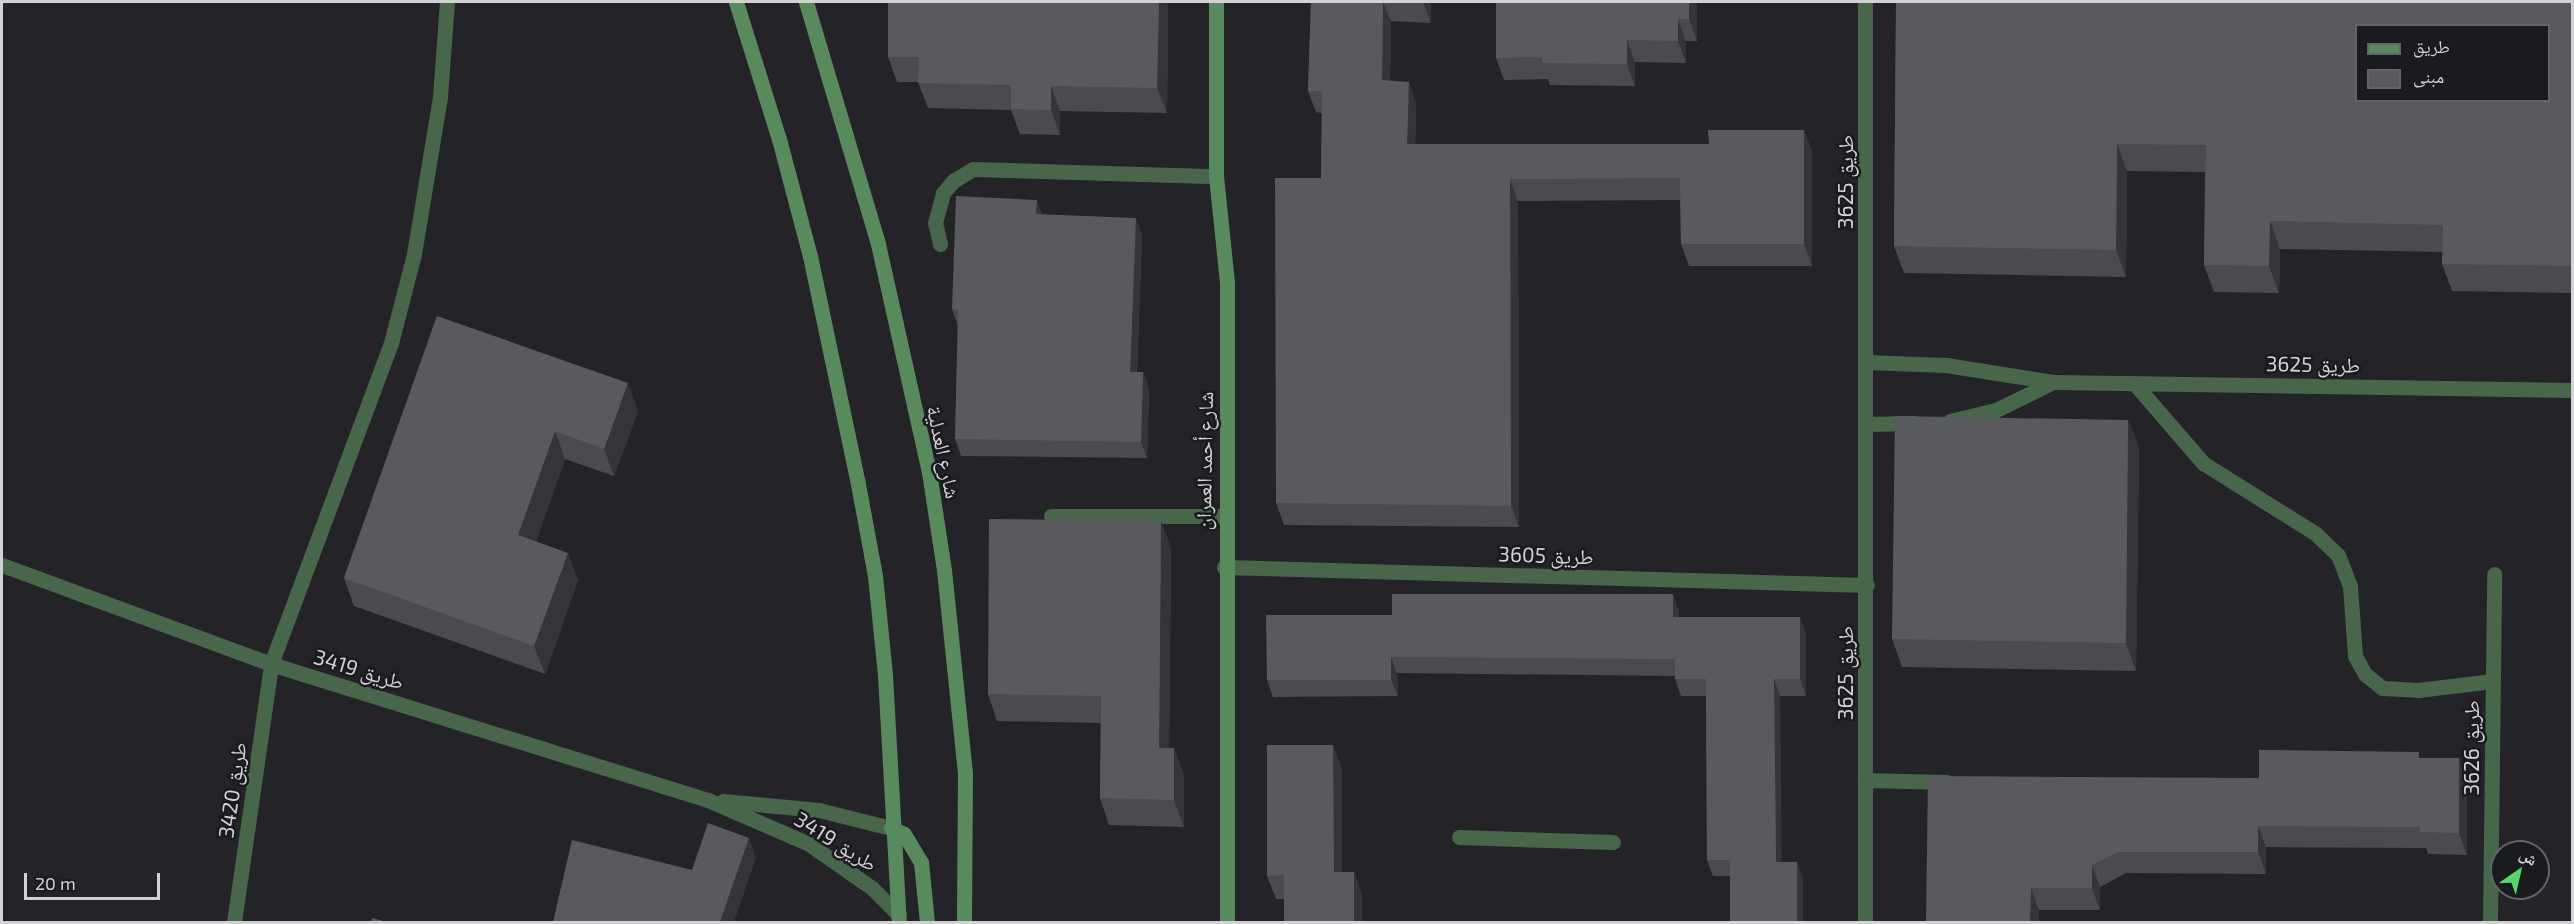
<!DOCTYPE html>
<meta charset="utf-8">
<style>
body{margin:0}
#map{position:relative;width:2574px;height:924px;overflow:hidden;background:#242428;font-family:"Exo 2","Noto Naskh Arabic",sans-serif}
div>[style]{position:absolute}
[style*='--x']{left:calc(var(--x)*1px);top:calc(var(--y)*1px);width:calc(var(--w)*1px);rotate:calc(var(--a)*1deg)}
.lane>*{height:15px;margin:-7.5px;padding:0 7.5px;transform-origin:7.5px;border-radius:7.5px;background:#47664a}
.street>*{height:15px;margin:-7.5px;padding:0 7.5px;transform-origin:7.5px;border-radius:7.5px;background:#47664a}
.secondary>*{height:15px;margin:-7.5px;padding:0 7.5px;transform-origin:7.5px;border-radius:7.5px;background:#588a5e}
.wall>*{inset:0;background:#4a4b4f}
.shaded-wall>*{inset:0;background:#353539}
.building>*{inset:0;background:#595a5d}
span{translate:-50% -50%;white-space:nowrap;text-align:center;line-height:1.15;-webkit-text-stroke:5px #1a1b1e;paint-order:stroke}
.street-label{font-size:21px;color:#d2d2d5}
.frame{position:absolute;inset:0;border:3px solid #d2d2d5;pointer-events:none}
.legend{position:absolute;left:2355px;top:24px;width:195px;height:78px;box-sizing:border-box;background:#1a1b1e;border:2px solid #646467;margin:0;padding:8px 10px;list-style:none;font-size:18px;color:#d2d2d5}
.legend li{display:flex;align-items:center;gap:12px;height:30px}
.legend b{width:30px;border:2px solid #646467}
.north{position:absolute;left:2490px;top:840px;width:60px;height:60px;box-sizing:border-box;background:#1a1b1e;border:2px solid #646467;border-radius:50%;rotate:34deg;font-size:16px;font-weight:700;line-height:24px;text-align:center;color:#d2d2d5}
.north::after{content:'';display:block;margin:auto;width:21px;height:27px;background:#58d56f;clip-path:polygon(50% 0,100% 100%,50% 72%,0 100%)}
.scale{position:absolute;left:24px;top:873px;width:136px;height:27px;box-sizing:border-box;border:3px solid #d2d2d5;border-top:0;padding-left:8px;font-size:18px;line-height:21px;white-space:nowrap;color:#d2d2d5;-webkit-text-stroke:4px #1a1b1e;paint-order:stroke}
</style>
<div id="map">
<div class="lane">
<i style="--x:1866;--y:362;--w:80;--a:2.1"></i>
<i style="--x:1946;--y:365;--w:108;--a:9"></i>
<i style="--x:2053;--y:382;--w:519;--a:0.88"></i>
<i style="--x:2134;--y:383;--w:106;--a:49.2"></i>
<i style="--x:2203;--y:463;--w:133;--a:32.1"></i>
<i style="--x:2316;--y:534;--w:30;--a:44"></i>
<i style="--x:2338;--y:555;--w:33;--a:69"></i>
<i style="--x:2350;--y:586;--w:70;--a:85.9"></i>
<i style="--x:2355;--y:656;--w:21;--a:61"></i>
<i style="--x:2365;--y:674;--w:22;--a:39"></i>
<i style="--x:2382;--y:688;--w:36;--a:3"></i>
<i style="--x:2418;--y:690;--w:75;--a:-6.9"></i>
<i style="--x:1950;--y:421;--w:47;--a:-13.4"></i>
<i style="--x:1996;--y:410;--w:64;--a:-26.2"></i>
<i style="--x:1866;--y:424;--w:48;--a:-1.2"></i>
<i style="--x:1051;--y:516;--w:174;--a:0"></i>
<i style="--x:1865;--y:780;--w:81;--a:1.4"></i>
<i style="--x:1459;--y:837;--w:154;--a:1.9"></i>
</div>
<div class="street">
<i style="--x:940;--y:244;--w:22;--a:-103"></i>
<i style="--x:935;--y:223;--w:31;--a:-75"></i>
<i style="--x:943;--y:193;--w:16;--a:-50"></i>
<i style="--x:953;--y:181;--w:23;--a:-31"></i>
<i style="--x:973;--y:169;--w:243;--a:1.7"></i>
<i style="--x:2;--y:565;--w:287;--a:20.2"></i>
<i style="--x:271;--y:664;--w:458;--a:17.3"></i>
<i style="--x:708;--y:800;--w:110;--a:23.5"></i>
<i style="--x:809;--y:844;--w:77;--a:34.9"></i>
<i style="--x:872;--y:888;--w:38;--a:45"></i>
<i style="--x:1224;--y:567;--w:643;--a:1.6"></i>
<i style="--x:723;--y:801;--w:96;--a:5.4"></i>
<i style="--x:819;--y:810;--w:74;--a:14"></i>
<i style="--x:234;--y:922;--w:261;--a:-81.8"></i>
<i style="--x:271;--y:664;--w:343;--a:-69.5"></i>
<i style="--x:391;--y:343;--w:92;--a:-75.5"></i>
<i style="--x:414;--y:254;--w:159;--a:-80.6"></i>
<i style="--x:440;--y:97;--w:95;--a:-85.8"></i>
<i style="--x:1865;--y:922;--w:920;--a:-90"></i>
<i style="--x:2490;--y:922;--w:348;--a:-89.3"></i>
</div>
<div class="secondary">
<i style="--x:736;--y:2;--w:144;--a:72.6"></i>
<i style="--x:779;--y:139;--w:121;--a:75.2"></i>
<i style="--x:810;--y:256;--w:233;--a:78.1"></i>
<i style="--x:858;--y:484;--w:94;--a:79.5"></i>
<i style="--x:875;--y:576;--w:100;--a:84.2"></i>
<i style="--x:885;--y:675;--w:247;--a:86.8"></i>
<i style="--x:806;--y:2;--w:252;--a:73.4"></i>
<i style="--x:878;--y:244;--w:234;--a:77.4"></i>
<i style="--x:929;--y:472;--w:99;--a:81.3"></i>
<i style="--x:944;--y:570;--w:205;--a:84.1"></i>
<i style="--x:965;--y:774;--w:148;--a:90.4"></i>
<i style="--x:1216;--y:2;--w:174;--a:90"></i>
<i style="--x:1216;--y:176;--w:107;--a:84.1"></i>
<i style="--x:1227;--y:282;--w:640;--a:90"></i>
<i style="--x:891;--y:828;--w:14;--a:25"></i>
<i style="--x:904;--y:834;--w:33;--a:59"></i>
<i style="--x:921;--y:862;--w:60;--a:84.3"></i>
</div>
<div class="wall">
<i style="clip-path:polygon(1168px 2px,1167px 113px,1060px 111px,1060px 135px,1020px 134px,1011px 110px,928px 108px,918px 82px,897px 82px,888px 57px)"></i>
<i style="clip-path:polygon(1311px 2px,1431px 2px,1431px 23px,1391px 21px,1390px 81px,1416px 103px,1415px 144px,1709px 144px,1804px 130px,1812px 152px,1812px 266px,1689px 266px,1681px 244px,1680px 200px,1518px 201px,1519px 527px,1284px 525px,1276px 503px,1321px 178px,1322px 113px,1316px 112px,1308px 91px)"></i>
<i style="clip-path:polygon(1496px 2px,1697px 2px,1697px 41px,1686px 41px,1686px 63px,1635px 62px,1635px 86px,1550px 85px,1548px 79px,1504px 80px,1496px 58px)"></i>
<i style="clip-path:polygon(1896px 2px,2572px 2px,2572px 293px,2452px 291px,2442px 264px,2443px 252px,2280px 249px,2279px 293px,2214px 292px,2204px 265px,2205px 172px,2127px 171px,2126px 277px,1904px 273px,1894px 246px)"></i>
<i style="clip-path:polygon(1042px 214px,1142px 235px,1137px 372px,1143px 372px,1149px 389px,1147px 458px,961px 456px,955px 439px,958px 326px,952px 309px)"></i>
<i style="clip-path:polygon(437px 316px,638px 411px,614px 476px,565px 459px,536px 541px,578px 580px,545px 674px,354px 606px,344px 578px)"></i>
<i style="clip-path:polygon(2128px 420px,2139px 448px,2136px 671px,1902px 667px,1892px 639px)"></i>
<i style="clip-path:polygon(1171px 548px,1169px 748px,1184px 775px,1184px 827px,1109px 825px,1100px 798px,1101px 723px,997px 721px,988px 694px)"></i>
<i style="clip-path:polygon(1679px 611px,1679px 617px,1806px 634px,1806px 696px,1780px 696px,1781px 862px,1803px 879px,1803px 922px,1730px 922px,1730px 876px,1713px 876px,1707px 860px,1706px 696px,1681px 696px,1675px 679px,1675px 676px,1397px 673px,1398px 696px,1273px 697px,1267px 680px,1392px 615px)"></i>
<i style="clip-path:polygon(2421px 758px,2467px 780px,2467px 855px,2428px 854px,2426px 848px,2266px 847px,2266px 874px,2126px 873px,2100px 887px,2100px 910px,2039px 910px,1926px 922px,2259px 778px)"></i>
<i style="clip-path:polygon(1342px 768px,1342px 872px,1354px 872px,1362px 895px,1362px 922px,1284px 922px,1284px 899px,1276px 899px,1267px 876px)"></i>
</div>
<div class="shaded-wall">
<i style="clip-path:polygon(1159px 2px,1168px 2px,1167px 113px,1157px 88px)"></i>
<i style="clip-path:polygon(1383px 2px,1391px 21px,1390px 102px,1382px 80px)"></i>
<i style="clip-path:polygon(1423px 2px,1431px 2px,1431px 23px)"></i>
<i style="clip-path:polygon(1689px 2px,1697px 2px,1697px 41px,1689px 19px)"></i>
<i style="clip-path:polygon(1678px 19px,1686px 41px,1686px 63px,1678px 41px)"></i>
<i style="clip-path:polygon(1627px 40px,1635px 62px,1635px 86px,1627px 64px)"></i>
<i style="clip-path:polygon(1409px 82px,1416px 103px,1415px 166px,1407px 144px)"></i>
<i style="clip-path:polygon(1051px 86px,1060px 111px,1060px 135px,1051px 110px)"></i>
<i style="clip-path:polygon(1804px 130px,1812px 152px,1812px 266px,1804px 244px)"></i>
<i style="clip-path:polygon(2117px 144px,2127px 171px,2126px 277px,2116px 250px)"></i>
<i style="clip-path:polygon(1510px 179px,1518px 201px,1519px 527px,1511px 506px)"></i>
<i style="clip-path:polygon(1037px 200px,1043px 216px,1036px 214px)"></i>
<i style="clip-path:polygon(1136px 218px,1142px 235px,1136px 389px,1130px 372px)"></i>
<i style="clip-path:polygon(2270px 221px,2280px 249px,2279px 293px,2269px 266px)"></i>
<i style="clip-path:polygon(1143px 372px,1149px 389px,1147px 458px,1141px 442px)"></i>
<i style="clip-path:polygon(628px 383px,638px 411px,614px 476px,604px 449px)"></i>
<i style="clip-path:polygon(2128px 420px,2139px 448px,2136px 671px,2126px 643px)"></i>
<i style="clip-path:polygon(555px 431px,565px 459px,528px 563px,518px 535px)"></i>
<i style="clip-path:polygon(1161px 521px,1171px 548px,1169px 775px,1159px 748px)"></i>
<i style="clip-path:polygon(568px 553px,578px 580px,545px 674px,534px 646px)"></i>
<i style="clip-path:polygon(1673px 594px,1679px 611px,1679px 634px,1673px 617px)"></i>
<i style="clip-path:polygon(1800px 617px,1806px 634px,1806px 696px,1800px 679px)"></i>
<i style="clip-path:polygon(1391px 657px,1397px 673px,1398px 696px,1391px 680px)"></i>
<i style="clip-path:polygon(1774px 679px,1780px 696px,1782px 879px,1776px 862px)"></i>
<i style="clip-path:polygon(1333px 745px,1342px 768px,1342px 895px,1334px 872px)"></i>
<i style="clip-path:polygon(1174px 748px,1184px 775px,1184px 827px,1174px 800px)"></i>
<i style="clip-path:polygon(2459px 758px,2467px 780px,2467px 855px,2459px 833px)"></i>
<i style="clip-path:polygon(2258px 826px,2266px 847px,2266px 874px,2258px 852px)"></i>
<i style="clip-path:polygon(749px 838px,756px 858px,734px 922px,720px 922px)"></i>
<i style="clip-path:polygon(1797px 862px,1803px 879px,1803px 922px,1797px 922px)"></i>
<i style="clip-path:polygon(2092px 865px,2100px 887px,2100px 910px,2092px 888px)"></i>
<i style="clip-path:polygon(1354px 872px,1362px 895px,1362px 922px,1354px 922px)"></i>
<i style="clip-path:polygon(2031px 888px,2039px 910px,2039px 922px,2030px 922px)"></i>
</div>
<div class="building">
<i style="clip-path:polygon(888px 2px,1159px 2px,1157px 88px,1051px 86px,1051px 110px,1011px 109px,1011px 85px,918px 83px,919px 57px,888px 57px)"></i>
<i style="clip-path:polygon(1311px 2px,1383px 2px,1382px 80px,1409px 82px,1407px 144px,1709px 144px,1708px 130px,1804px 130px,1804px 244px,1681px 244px,1680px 178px,1510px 179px,1511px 506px,1276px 503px,1275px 178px,1321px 178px,1322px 91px,1308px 91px)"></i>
<i style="clip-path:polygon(1496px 2px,1689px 2px,1689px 19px,1678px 19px,1678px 41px,1627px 40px,1627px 64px,1542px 63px,1542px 57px,1496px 58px)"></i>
<i style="clip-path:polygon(evenodd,1896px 2px,2572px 2px,2572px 266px,2442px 264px,2443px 225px,2270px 221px,2269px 266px,2204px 265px,2206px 145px,2117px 144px,2116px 250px,1894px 246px,1896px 2px,2356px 26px,2548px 26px,2548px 100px,2356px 100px,2356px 26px)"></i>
<i style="clip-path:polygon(956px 196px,1037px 200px,1036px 214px,1136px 218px,1130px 372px,1143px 372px,1141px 442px,955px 439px,958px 310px,952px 309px)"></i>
<i style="clip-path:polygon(437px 316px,628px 383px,604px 449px,555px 431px,518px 535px,568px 553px,534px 646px,344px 578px)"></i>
<i style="clip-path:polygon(1895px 416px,2128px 420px,2126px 643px,1892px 639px)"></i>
<i style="clip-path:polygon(989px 519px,1161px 521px,1159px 748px,1174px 748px,1174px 800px,1100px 798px,1101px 696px,988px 694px)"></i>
<i style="clip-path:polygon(1392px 594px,1673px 594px,1673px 617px,1800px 617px,1800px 679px,1774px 679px,1776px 862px,1797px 862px,1797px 922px,1730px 922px,1730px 860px,1707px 860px,1706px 679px,1675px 679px,1675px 659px,1391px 657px,1391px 680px,1267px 680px,1266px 615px,1392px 615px)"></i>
<i style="clip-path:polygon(1267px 745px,1333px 745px,1334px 872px,1354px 872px,1354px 922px,1284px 922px,1284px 875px,1267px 876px)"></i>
<i style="clip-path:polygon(2259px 750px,2419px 752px,2419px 758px,2459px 758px,2459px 833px,2420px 832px,2420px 827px,2258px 826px,2258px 852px,2118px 852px,2092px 865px,2092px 888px,2031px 888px,2030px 922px,1926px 922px,1928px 776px,2259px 778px)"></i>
<i style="clip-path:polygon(708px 823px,749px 838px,720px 922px,553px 922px,572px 840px,692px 870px)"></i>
<i style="clip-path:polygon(372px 918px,387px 922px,371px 922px)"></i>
<i style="clip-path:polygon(1106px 921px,1169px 921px,1169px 922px,1106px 922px)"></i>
</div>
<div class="street-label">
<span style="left:1845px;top:182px;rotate:-90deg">طريق 3625</span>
<span style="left:2313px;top:364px;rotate:1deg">طريق 3625</span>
<span style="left:944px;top:452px;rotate:78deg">شارع العدلية</span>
<span style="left:1204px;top:461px;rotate:-89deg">شارع أحمد العمران</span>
<span style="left:1546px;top:555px;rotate:2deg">طريق 3605</span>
<span style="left:359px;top:669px;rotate:17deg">طريق 3419</span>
<span style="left:1845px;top:673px;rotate:-90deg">طريق 3625</span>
<span style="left:2471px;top:748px;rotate:-90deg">طريق 3626</span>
<span style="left:232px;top:790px;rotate:-82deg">طريق 3420</span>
<span style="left:836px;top:841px;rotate:32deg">طريق 3419</span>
</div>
<div class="frame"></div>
<ul class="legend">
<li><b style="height:8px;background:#588a5e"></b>طريق</li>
<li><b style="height:16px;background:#595a5d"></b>مبنى</li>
</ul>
<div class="north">ش</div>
<div class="scale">20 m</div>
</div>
